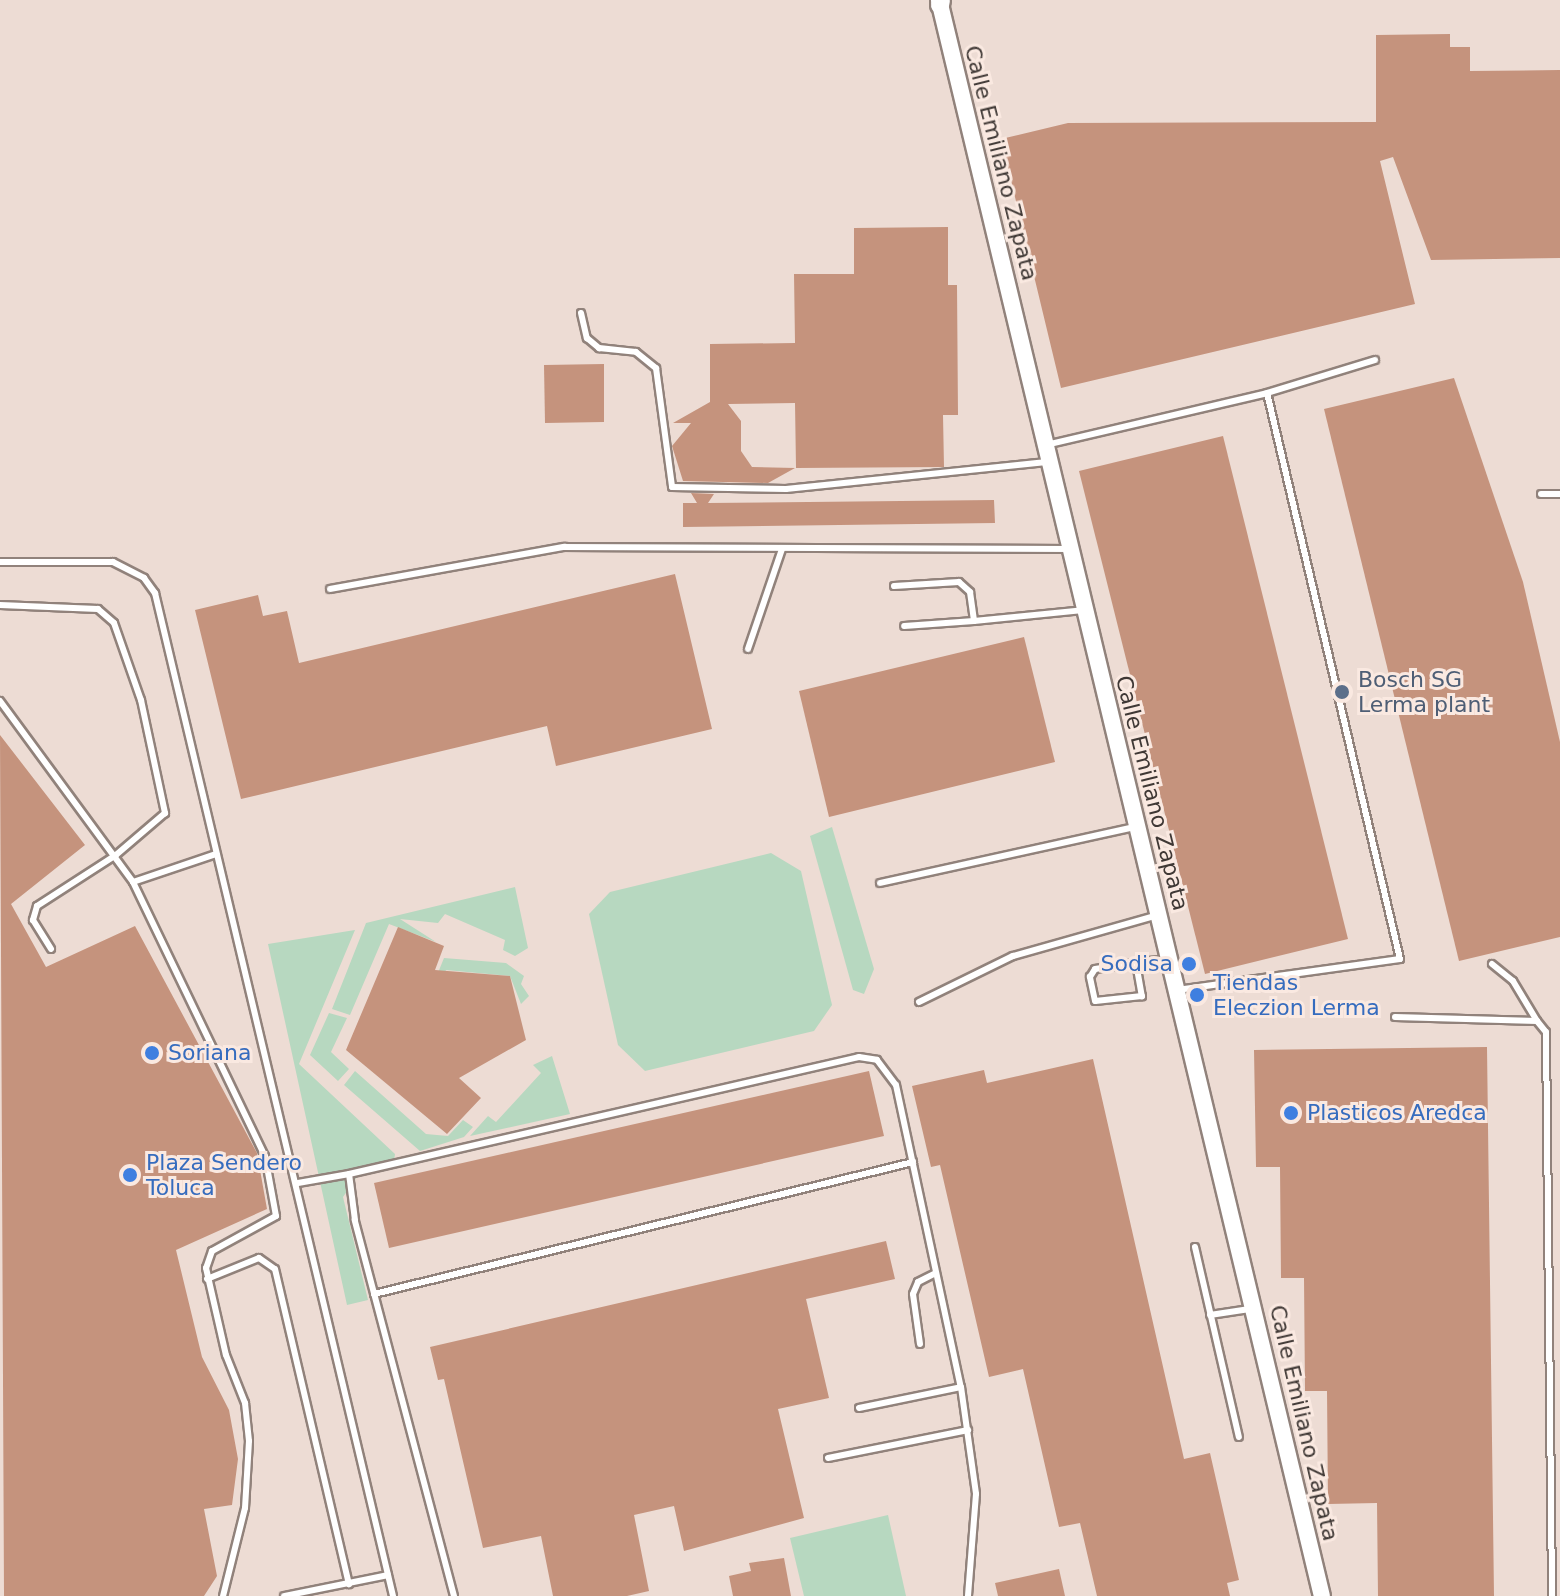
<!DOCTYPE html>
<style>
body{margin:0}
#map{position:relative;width:1560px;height:1596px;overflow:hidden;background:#eddcd4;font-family:"DejaVu Sans",sans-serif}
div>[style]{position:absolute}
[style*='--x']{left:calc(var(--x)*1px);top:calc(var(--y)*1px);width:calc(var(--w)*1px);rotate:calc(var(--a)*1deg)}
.green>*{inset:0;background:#b7d8c0}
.building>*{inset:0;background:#c5937d}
.roads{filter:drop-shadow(2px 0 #91827b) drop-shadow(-2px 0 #91827b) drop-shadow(0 2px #91827b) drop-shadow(0 -2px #91827b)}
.service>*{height:6px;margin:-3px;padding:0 3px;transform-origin:3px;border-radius:3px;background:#fff}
.tertiary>*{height:16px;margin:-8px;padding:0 8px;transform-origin:8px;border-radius:8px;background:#fff}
.secondary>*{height:18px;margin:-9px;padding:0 9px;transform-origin:9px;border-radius:9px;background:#fff}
.dots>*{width:22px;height:22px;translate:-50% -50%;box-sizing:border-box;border:4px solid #fae9e1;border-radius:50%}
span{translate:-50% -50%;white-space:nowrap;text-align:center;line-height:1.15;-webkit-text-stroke:6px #fae9e1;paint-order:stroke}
.street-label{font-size:22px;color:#3f3835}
.service-label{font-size:22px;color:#4e5e75}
.left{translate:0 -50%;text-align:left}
.shop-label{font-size:22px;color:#366cbe}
.right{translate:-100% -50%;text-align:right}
</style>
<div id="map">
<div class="green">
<i style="clip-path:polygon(832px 827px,874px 969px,864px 994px,853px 990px,810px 836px)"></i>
<i style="clip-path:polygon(771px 853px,801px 871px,832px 1005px,814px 1031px,645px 1071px,618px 1045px,589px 914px,610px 892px)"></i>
<i style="clip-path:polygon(515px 887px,528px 948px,515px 956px,503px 950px,505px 940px,445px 914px,438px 923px,400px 919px,436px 942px,389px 924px,350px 1015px,332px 1009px,366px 923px)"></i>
<i style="clip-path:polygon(355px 930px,299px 1064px,395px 1154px,394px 1161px,359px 1174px,343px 1197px,368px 1300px,347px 1305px,268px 944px)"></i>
<i style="clip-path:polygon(444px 958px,506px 963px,524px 976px,521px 984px,529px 996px,521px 1004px,510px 976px,446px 970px,424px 1028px,415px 1029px)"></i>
<i style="clip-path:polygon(329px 1013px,347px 1018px,331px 1052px,349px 1069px,338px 1081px,310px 1055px)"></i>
<i style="clip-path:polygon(552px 1056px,570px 1114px,470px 1136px,488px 1116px,496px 1122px,541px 1073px,533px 1065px)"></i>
<i style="clip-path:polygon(355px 1071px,426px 1134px,448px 1136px,463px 1120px,473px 1127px,464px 1137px,420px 1151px,344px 1085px)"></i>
<i style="clip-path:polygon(888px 1515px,906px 1596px,804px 1596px,790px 1538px)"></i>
</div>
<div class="building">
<i style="clip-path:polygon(1450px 34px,1450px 47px,1470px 47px,1470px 71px,1560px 70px,1560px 258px,1431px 260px,1393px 157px,1380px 161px,1415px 304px,1061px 388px,1001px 139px,1068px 123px,1376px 122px,1376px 35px)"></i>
<i style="clip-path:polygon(948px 227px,948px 285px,957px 285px,958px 415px,943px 415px,944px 467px,796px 468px,795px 403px,728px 404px,741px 421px,741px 451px,752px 467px,795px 468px,768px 483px,683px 481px,672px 446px,691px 423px,673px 423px,710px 402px,710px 344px,795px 343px,794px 274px,854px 274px,854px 228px)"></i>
<i style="clip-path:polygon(604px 364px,604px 422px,545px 423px,544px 365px)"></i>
<i style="clip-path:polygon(1454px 378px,1523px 582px,1560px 742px,1560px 937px,1459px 961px,1324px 409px)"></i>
<i style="clip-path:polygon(1223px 436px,1348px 939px,1205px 974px,1079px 471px)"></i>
<i style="clip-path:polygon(691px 493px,714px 494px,708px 503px,994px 500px,995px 523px,683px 527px,683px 503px,697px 503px)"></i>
<i style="clip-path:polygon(675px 574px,712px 729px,556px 766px,547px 726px,241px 799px,195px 610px,258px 595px,263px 616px,287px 611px,299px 663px)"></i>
<i style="clip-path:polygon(1024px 637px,1055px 762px,829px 817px,799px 691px)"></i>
<i style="clip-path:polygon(0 735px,85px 845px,11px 904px,46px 967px,135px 926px,257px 1153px,267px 1209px,176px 1250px,202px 1357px,229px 1410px,238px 1459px,232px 1505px,204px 1509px,217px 1576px,204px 1596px,4px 1596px)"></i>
<i style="clip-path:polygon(398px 927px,444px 946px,435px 970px,510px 976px,526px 1040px,459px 1078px,481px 1098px,447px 1134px,346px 1050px)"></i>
<i style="clip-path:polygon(1487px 1047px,1494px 1596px,1378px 1596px,1377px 1503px,1328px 1504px,1327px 1391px,1305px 1391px,1304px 1278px,1281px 1278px,1280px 1167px,1256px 1167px,1254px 1050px)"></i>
<i style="clip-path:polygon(1093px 1059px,1184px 1459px,1210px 1453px,1239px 1580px,1227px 1583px,1230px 1596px,1097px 1596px,1080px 1523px,1059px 1527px,1023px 1369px,989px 1377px,940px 1165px,931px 1167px,912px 1086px,984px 1070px,987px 1083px)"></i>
<i style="clip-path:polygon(869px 1071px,884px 1136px,389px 1248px,374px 1183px)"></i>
<i style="clip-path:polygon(886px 1241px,895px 1279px,806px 1299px,829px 1398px,778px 1409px,804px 1518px,684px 1551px,674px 1506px,634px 1515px,649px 1591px,627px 1596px,553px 1596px,541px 1536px,483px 1548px,444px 1379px,438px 1380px,430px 1347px)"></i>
<i style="clip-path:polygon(784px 1558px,791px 1596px,733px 1596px,729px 1576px,751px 1571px,749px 1563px)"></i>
<i style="clip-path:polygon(1059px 1569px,1065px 1596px,998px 1596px,995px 1583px)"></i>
</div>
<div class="roads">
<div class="service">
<i style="--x:581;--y:313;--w:26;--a:77"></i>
<i style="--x:587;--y:338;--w:16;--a:40"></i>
<i style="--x:599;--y:348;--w:37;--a:6"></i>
<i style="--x:636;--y:352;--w:26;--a:39"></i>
<i style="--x:656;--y:368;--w:120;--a:82.3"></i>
<i style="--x:672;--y:487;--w:114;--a:1"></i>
<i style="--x:786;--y:489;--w:262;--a:-5.9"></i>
<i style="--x:1046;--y:445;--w:227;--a:-13.2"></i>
<i style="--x:1267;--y:393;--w:113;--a:-17"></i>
<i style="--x:1541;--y:494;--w:19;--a:0"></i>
<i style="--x:0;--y:562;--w:113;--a:0"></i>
<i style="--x:113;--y:562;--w:35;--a:27"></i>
<i style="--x:144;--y:578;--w:19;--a:54"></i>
<i style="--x:155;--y:593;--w:1031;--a:76.65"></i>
<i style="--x:894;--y:586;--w:65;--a:-3.5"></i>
<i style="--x:959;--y:582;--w:15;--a:42"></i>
<i style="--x:970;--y:592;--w:29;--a:82"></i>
<i style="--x:974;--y:621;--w:70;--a:175.9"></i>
<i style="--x:330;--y:589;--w:238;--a:-10.2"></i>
<i style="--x:564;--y:547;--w:505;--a:0.23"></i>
<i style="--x:0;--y:605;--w:98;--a:2.3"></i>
<i style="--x:98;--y:609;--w:21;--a:41"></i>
<i style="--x:114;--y:623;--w:82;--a:70.7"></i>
<i style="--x:141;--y:700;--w:116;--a:78"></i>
<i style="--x:165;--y:813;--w:65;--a:139.4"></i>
<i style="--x:116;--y:855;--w:94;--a:147.2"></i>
<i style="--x:37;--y:906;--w:15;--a:106"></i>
<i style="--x:33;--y:920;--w:34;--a:58"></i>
<i style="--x:974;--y:621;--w:112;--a:-5.7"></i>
<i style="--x:748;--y:649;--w:106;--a:-71.2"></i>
<i style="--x:0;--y:701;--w:225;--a:53.7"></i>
<i style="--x:133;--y:882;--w:304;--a:64.3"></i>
<i style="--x:265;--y:1156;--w:61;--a:79.6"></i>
<i style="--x:276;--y:1216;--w:73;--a:151.3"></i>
<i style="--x:212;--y:1251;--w:18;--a:109"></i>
<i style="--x:206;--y:1268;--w:89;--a:77.1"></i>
<i style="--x:226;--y:1355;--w:52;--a:68.4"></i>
<i style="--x:245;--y:1403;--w:38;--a:84"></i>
<i style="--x:249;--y:1441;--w:67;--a:93.4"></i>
<i style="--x:245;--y:1508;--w:91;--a:104"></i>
<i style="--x:133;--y:882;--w:88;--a:-18.6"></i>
<i style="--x:880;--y:883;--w:260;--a:-12.4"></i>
<i style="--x:1136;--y:963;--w:34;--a:80"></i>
<i style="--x:1142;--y:996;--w:47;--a:173.9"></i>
<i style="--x:1095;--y:1001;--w:25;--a:-102"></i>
<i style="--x:1090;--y:977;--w:9;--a:-58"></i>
<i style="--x:1095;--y:969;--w:53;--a:-8.7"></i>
<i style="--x:1147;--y:961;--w:19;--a:-3"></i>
<i style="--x:1492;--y:964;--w:27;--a:39"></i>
<i style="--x:1513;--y:981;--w:47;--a:59"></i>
<i style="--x:1177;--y:990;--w:225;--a:-7.9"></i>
<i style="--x:1400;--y:959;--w:581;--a:-103.22"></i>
<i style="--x:919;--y:1002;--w:105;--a:-26.1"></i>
<i style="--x:1013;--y:956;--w:151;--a:-15.8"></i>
<i style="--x:1395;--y:1017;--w:142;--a:1.6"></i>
<i style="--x:1537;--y:1021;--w:14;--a:51"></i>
<i style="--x:1546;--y:1032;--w:564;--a:89.39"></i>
<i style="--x:298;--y:1183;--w:52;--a:-10"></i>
<i style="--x:1195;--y:1247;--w:195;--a:77"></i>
<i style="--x:207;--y:1279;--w:56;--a:-22"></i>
<i style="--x:259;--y:1258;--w:19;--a:35"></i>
<i style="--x:275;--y:1269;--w:324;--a:76.8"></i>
<i style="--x:374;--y:1294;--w:555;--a:-13.76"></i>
<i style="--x:1210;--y:1315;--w:40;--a:-8.5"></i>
<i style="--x:920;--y:1344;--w:50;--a:-98"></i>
<i style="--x:913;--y:1294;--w:13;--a:-67"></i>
<i style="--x:918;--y:1282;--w:18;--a:-27"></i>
<i style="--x:859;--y:1408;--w:104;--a:-11.6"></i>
<i style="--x:828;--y:1458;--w:143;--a:-11.3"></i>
<i style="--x:284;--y:1596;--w:106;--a:-11.4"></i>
<i style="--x:454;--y:1596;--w:389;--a:-104.8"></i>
<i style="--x:355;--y:1220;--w:46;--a:-97.4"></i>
<i style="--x:349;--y:1174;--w:523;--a:-12.92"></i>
<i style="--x:859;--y:1057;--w:18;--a:9"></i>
<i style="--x:877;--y:1060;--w:31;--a:53"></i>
<i style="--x:896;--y:1085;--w:309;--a:77.9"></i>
<i style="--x:961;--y:1387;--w:108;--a:82"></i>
<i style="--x:976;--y:1494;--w:102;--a:94.5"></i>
</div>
<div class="tertiary">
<i style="--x:939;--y:0;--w:1641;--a:76.51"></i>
</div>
<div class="secondary">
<i style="--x:940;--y:5;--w:5;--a:-79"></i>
</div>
</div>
<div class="dots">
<i style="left:1342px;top:692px;background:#5c6f8a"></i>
<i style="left:1189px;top:964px;background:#3f7fe0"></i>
<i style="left:1197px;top:995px;background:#3f7fe0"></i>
<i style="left:152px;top:1053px;background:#3f7fe0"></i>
<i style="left:1291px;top:1113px;background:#3f7fe0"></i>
<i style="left:130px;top:1175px;background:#3f7fe0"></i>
</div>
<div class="street-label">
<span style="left:1001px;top:163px;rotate:76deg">Calle Emiliano Zapata</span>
<span style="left:1152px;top:793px;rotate:76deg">Calle Emiliano Zapata</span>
<span style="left:1304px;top:1423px;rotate:77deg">Calle Emiliano Zapata</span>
</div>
<div class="service-label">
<span class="left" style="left:1358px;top:692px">Bosch SG<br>Lerma plant</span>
</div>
<div class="shop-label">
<span class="right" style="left:1173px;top:964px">Sodisa</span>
<span class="left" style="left:1213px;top:995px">Tiendas<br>Eleczion Lerma</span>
<span class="left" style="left:168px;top:1053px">Soriana</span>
<span class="left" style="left:1307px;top:1113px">Plasticos Aredca</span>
<span class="left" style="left:146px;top:1175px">Plaza Sendero<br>Toluca</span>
</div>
</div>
